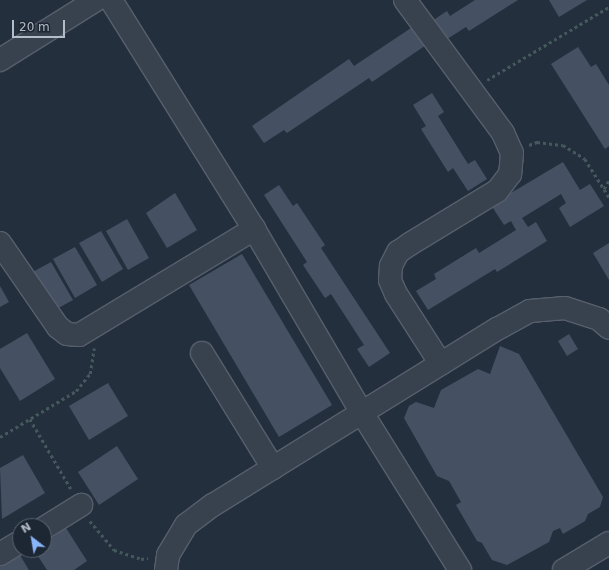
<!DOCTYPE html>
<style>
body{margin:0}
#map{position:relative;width:609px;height:570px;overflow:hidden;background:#242f3e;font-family:"DejaVu Sans",sans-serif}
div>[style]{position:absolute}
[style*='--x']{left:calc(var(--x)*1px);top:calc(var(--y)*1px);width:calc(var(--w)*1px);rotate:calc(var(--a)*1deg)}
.building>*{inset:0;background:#455162}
.path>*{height:2.5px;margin-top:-1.25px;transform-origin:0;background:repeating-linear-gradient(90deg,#44595c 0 3px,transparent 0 6px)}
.roads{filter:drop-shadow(1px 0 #565f6c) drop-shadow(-1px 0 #565f6c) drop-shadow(0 1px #565f6c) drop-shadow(0 -1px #565f6c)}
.minor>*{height:22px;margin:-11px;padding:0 11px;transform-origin:11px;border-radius:11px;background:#38414e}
span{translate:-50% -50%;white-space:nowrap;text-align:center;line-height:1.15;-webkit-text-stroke:3px #1d2633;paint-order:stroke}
.north{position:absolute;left:12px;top:518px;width:40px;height:40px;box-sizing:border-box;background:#1d2633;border:1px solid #59626f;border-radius:50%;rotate:329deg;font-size:11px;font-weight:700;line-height:16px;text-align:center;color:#b4bcc9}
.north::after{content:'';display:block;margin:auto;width:14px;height:18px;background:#8ab4f8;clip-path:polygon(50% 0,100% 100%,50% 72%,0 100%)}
.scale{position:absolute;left:12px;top:20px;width:53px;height:18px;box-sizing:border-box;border:2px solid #b4bcc9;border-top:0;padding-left:5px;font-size:12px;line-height:14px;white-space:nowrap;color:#b4bcc9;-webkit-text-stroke:3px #1d2633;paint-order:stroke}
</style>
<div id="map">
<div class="building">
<i style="clip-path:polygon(475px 0,518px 0,469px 31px,466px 27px,444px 41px,432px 21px,447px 11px,450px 16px)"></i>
<i style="clip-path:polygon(549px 0,587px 0,559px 17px)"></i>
<i style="clip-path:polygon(417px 24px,429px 43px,372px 82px,369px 78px,287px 133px,284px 130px,264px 143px,252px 126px,349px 59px,354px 66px)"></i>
<i style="clip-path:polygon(578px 47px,591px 67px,596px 64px,609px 85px,609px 146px,605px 149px,551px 64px)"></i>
<i style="clip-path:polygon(432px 93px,444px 112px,438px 116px,468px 164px,475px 160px,487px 179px,468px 191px,453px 168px,448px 172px,421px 129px,426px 126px,413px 105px)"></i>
<i style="clip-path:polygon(563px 162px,580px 190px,590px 184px,604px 206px,570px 227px,559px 208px,566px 203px,561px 194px,522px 218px,528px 227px,536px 222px,547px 241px,497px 272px,495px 269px,428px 310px,416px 291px,436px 279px,434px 274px,476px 248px,479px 253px,516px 230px,511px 221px,504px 225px,491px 205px)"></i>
<i style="clip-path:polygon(279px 185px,293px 206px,297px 203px,325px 245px,321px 248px,390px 353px,369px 367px,357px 349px,364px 345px,331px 294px,325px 298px,303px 265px,307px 262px,264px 195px)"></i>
<i style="clip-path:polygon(175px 193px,197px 230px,167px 248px,146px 213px)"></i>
<i style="clip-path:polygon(127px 219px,149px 258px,128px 270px,106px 231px)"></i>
<i style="clip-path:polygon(101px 231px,123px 269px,102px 282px,79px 243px)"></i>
<i style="clip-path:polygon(609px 243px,609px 280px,593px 253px)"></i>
<i style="clip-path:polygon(75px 247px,97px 285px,75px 298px,53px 259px)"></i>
<i style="clip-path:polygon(242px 254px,332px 405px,279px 437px,189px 285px)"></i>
<i style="clip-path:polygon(51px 262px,73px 300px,51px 312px,29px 274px)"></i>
<i style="clip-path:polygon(0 286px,9px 302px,0 307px)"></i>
<i style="clip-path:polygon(27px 333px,55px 379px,20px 401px,0 368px,0 349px)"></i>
<i style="clip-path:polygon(569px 334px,578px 349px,567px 356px,558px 341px)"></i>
<i style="clip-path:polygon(500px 346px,519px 354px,603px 497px,600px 507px,588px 514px,585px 521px,563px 534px,560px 528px,553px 531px,549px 542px,507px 565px,492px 560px,482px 543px,477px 541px,456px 505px,461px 502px,449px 481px,437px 476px,404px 418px,409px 406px,416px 402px,434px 408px,441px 390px,478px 369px,490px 374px)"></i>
<i style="clip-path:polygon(108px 383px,128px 416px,89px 440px,69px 406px)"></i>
<i style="clip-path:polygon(117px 446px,138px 479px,99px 505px,78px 472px)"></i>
<i style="clip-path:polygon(23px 455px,45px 493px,2px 519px,0 468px)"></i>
<i style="clip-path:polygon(66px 528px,87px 561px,74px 570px,47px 570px,34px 550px,44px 550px,44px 543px)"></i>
<i style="clip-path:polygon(18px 552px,29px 570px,0 570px,0 563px)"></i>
</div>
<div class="path">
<i style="--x:487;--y:80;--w:142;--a:-30.9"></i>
<i style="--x:529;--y:145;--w:9;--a:-21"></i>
<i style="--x:537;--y:142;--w:26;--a:7"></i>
<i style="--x:563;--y:145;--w:26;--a:32"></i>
<i style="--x:585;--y:159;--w:45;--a:57.7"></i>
<i style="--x:604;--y:189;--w:10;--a:-61"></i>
<i style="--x:30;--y:419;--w:81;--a:59.6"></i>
<i style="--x:0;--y:437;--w:89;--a:-31.2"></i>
<i style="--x:76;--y:391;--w:22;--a:-51"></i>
<i style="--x:90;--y:374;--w:26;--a:-81"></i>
<i style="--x:90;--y:521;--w:38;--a:50"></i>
<i style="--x:114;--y:550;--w:28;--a:18"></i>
<i style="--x:141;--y:559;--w:7;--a:-8"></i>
</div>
<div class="roads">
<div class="minor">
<i style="--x:111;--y:0;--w:270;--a:58"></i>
<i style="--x:254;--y:229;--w:213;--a:59.6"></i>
<i style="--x:362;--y:413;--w:185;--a:58"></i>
<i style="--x:405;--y:0;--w:165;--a:53.6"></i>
<i style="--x:503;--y:133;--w:22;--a:66"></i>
<i style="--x:512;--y:153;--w:21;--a:95"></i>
<i style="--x:510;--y:174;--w:21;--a:127"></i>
<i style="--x:497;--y:191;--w:102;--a:148.7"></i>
<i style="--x:410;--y:244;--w:14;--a:146"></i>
<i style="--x:398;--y:252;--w:16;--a:117"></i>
<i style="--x:391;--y:266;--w:14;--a:94"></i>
<i style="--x:390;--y:280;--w:15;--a:67"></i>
<i style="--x:396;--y:294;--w:83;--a:57.3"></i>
<i style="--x:0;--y:60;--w:113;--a:-32"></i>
<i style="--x:0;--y:243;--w:102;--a:55.4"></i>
<i style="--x:58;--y:327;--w:11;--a:38"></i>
<i style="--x:67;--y:334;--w:12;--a:5"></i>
<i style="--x:79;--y:335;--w:205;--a:-31.2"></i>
<i style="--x:202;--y:353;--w:135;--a:58.3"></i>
<i style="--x:44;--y:528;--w:44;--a:-31.9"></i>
<i style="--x:0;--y:554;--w:23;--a:-31"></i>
<i style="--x:166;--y:570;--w:15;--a:-82"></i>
<i style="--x:168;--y:555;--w:35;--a:-59"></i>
<i style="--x:186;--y:525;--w:34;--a:-37"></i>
<i style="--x:213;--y:505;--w:336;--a:-31.8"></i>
<i style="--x:499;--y:328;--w:35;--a:-29"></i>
<i style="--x:530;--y:311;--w:35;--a:-5"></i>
<i style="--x:565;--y:308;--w:36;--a:18"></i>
<i style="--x:599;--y:319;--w:13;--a:42"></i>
<i style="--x:564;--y:570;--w:52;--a:-31"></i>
</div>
</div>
<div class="north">N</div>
<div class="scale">20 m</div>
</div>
